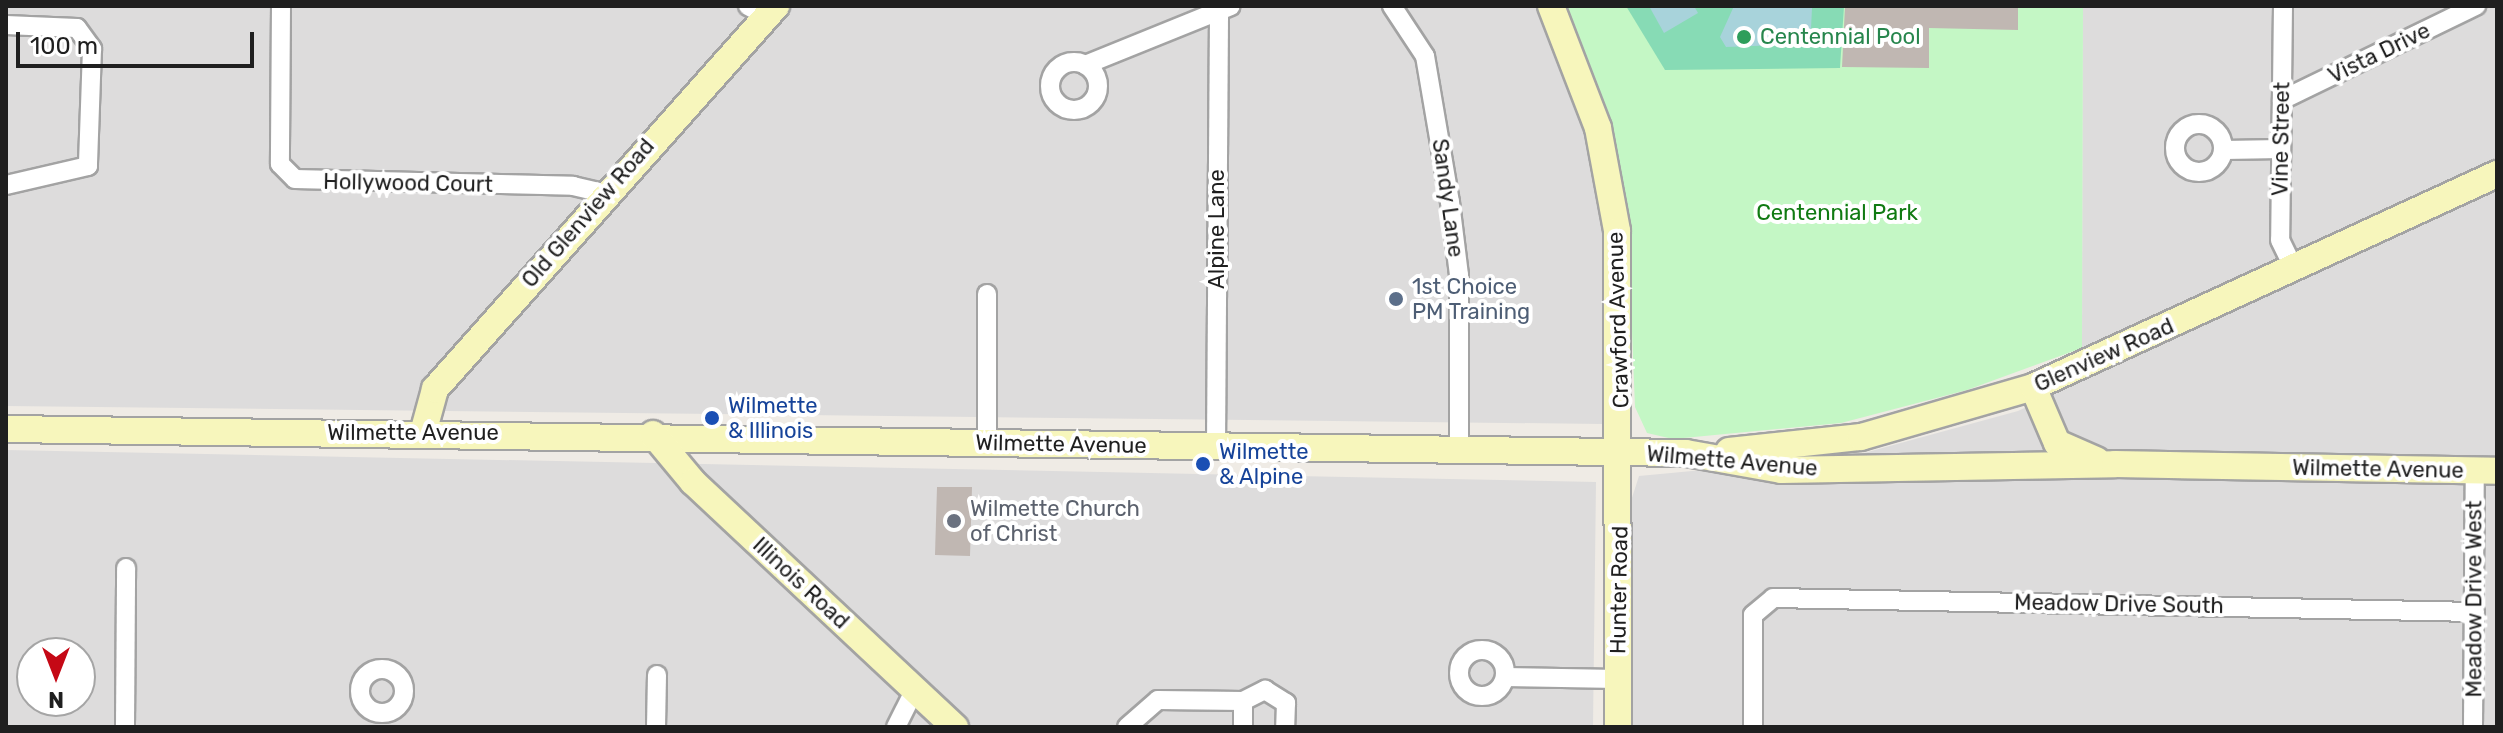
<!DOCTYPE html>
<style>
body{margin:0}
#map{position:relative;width:2503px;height:733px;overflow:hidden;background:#efebe5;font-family:Rubik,sans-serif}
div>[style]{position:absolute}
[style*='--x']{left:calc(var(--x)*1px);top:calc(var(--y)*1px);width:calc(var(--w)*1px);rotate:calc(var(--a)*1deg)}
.residential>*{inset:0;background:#dddcdc}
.park>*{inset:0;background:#c4f7c5}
.pitch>*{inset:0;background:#87dbb5}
.water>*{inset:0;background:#a8d3db}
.building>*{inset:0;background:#c0b7b2}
.roads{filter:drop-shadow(2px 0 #a3a3a3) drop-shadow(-2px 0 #a3a3a3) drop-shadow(0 2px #a3a3a3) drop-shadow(0 -2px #a3a3a3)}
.street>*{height:18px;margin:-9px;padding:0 9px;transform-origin:9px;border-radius:9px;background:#fff}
.street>.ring{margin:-9px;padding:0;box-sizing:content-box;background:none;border:18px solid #fff;border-radius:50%}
.secondary>*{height:26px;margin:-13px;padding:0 13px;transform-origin:13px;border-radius:13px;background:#f7f6bc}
.dots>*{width:22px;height:22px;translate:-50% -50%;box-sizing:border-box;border:4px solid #fff;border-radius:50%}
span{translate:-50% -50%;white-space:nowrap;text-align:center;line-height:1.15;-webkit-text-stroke:8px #fff;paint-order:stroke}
.leisure-label{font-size:22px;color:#27864d}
.left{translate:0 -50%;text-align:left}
.street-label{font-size:22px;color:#1f1f1f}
.park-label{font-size:22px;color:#107a12}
.service-label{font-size:22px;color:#4e5e75}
.transit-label{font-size:22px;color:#164399}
.worship-label{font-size:22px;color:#5b616d}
.frame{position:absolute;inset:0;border:8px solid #1f1f1f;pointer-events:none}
.north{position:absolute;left:16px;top:637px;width:80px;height:80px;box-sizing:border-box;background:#fff;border:2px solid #a5a5a5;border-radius:50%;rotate:180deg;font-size:22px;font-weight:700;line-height:32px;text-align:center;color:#1f1f1f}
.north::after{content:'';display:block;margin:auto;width:28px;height:36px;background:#c50815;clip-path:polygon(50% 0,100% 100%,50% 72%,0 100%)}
.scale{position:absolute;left:16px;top:32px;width:238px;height:36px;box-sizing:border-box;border:4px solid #1f1f1f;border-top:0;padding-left:10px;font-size:24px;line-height:28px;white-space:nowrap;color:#1f1f1f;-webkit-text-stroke:6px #fff;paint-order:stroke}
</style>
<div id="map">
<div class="residential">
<i style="clip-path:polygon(6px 6px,1540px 6px,1577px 100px,1605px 223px,1609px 346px,1602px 424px,6px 406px)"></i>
<i style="clip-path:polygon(2083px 6px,2497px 6px,2497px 164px,2082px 348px)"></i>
<i style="clip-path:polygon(2497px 185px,2497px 727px,1628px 727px,1629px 507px,1639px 476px,1853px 456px,2018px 411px)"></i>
<i style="clip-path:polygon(evenodd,6px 450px,1596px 482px,1593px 727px,6px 727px,6px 450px,32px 653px,80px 653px,80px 701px,32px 701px,32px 653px)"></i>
</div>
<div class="park">
<i style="clip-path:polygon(1563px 6px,2083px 6px,2082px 348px,1967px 390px,1841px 423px,1673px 439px,1647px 433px,1635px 407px,1628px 231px,1600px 105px)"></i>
</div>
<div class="pitch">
<i style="clip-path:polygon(1626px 6px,1844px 6px,1840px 68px,1665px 70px)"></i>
</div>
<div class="water">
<i style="clip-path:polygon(1649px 6px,1694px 6px,1698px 13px,1664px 33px)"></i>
<i style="clip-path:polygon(1734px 6px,1812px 8px,1811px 29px,1785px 30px,1783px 45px,1726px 47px,1720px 37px)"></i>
</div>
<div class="building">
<i style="clip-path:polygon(1845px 6px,2018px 6px,2018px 30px,1929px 28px,1929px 68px,1842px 67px)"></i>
<i style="clip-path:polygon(937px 487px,972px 487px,970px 556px,935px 555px)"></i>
</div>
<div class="roads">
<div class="street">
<i style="--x:281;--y:6;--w:158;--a:90.4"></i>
<i style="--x:280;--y:164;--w:21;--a:45"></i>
<i style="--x:295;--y:179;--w:278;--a:1.4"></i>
<i style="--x:573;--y:186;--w:32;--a:13"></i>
<i style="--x:748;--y:6;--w:21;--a:28"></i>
<i style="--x:1392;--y:6;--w:60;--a:56.6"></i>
<i style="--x:1425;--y:56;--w:148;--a:80.3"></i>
<i style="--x:1450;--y:202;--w:74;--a:83"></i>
<i style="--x:1459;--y:275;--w:174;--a:90"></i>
<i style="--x:2283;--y:6;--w:234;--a:90.7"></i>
<i style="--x:2280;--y:240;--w:32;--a:64"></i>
<i style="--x:6;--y:25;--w:71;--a:2.4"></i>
<i style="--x:77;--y:28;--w:26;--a:54"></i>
<i style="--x:92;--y:49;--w:117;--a:92"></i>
<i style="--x:88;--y:166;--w:84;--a:167"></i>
<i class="ring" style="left:1050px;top:62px;width:30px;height:30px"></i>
<i style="--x:1085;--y:65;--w:157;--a:-22"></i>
<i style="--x:2282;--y:100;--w:216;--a:-25.9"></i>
<i class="ring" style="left:2175px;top:124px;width:30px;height:30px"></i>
<i style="--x:2224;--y:150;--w:57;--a:-1"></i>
<i style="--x:987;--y:294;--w:149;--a:90"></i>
<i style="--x:1216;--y:446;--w:435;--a:-89.6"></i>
<i class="ring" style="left:1459px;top:650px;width:28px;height:28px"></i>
<i class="ring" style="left:360px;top:669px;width:26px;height:26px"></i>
<i style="--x:1505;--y:677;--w:113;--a:1"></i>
<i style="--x:125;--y:727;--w:159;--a:-89.6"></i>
<i style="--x:656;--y:727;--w:52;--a:-88.9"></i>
<i style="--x:896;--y:727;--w:40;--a:-63.4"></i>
<i style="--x:1127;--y:727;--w:41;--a:-41.1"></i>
<i style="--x:1158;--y:700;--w:85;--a:0.7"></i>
<i style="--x:1243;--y:727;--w:26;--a:-90"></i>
<i style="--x:1243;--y:701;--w:25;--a:-27"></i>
<i style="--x:1265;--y:690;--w:25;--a:32"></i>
<i style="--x:1286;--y:703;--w:24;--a:92"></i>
<i style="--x:1753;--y:727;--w:112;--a:-90"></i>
<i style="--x:1753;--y:615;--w:26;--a:-40"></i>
<i style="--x:1773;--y:598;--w:702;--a:1.14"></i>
<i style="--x:2473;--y:727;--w:256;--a:-89.6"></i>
</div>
<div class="secondary">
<i style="--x:1551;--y:6;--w:131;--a:68.9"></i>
<i style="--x:1598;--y:128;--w:105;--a:79.5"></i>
<i style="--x:1617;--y:231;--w:496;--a:89.9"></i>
<i style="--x:2033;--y:387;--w:61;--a:66.8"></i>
<i style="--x:2057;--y:443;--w:43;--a:23.6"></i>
<i style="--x:6;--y:429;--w:1680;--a:0.82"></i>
<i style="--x:1686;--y:453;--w:97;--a:10.1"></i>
<i style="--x:1781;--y:470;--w:334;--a:-1"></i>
<i style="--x:2115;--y:464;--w:382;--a:1"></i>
<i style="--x:423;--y:433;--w:46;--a:-74.7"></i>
<i style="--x:435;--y:389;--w:513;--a:-48.32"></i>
<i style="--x:653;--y:434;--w:62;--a:50.2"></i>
<i style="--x:693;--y:482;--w:359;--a:43.1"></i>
<i style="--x:1729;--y:451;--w:133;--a:-6.1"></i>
<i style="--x:1861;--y:437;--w:179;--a:-16.2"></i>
<i style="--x:2033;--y:387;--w:511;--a:-24.66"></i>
</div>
</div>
<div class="dots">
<i style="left:1744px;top:37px;background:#2e9e5b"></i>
<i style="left:1396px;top:299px;background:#5c6f8a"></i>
<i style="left:712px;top:418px;background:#1a4fb4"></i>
<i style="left:1203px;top:464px;background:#1a4fb4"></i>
<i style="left:954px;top:521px;background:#6b7280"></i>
</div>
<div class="leisure-label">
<span class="left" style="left:1760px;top:37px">Centennial Pool</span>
</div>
<div class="street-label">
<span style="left:2379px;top:53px;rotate:-26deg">Vista Drive</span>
<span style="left:2281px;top:139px;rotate:-89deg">Vine Street</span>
<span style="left:408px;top:183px;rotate:1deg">Hollywood Court</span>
<span style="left:1448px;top:198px;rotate:82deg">Sandy Lane</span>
<span style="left:588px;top:213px;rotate:-49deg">Old Glenview Road</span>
<span style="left:1217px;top:229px;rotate:-90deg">Alpine Lane</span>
<span style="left:1618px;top:320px;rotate:-92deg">Crawford Avenue</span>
<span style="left:2104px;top:355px;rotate:-24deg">Glenview Road</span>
<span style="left:413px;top:433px">Wilmette Avenue</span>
<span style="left:1061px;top:444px;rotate:1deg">Wilmette Avenue</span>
<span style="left:1732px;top:461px;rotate:5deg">Wilmette Avenue</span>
<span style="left:2378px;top:469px;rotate:1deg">Wilmette Avenue</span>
<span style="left:801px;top:583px;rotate:43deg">Illinois Road</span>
<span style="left:1619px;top:590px;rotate:-89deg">Hunter Road</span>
<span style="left:2474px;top:599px;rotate:-90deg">Meadow Drive West</span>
<span style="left:2119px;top:604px;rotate:1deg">Meadow Drive South</span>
</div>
<div class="park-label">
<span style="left:1837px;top:213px">Centennial Park</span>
</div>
<div class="service-label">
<span class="left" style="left:1412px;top:299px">1st Choice<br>PM Training</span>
</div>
<div class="transit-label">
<span class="left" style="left:728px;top:418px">Wilmette<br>&amp; Illinois</span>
<span class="left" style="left:1219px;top:464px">Wilmette<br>&amp; Alpine</span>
</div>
<div class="worship-label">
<span class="left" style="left:970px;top:521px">Wilmette Church<br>of Christ</span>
</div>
<div class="frame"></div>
<div class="north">N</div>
<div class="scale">100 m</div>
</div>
